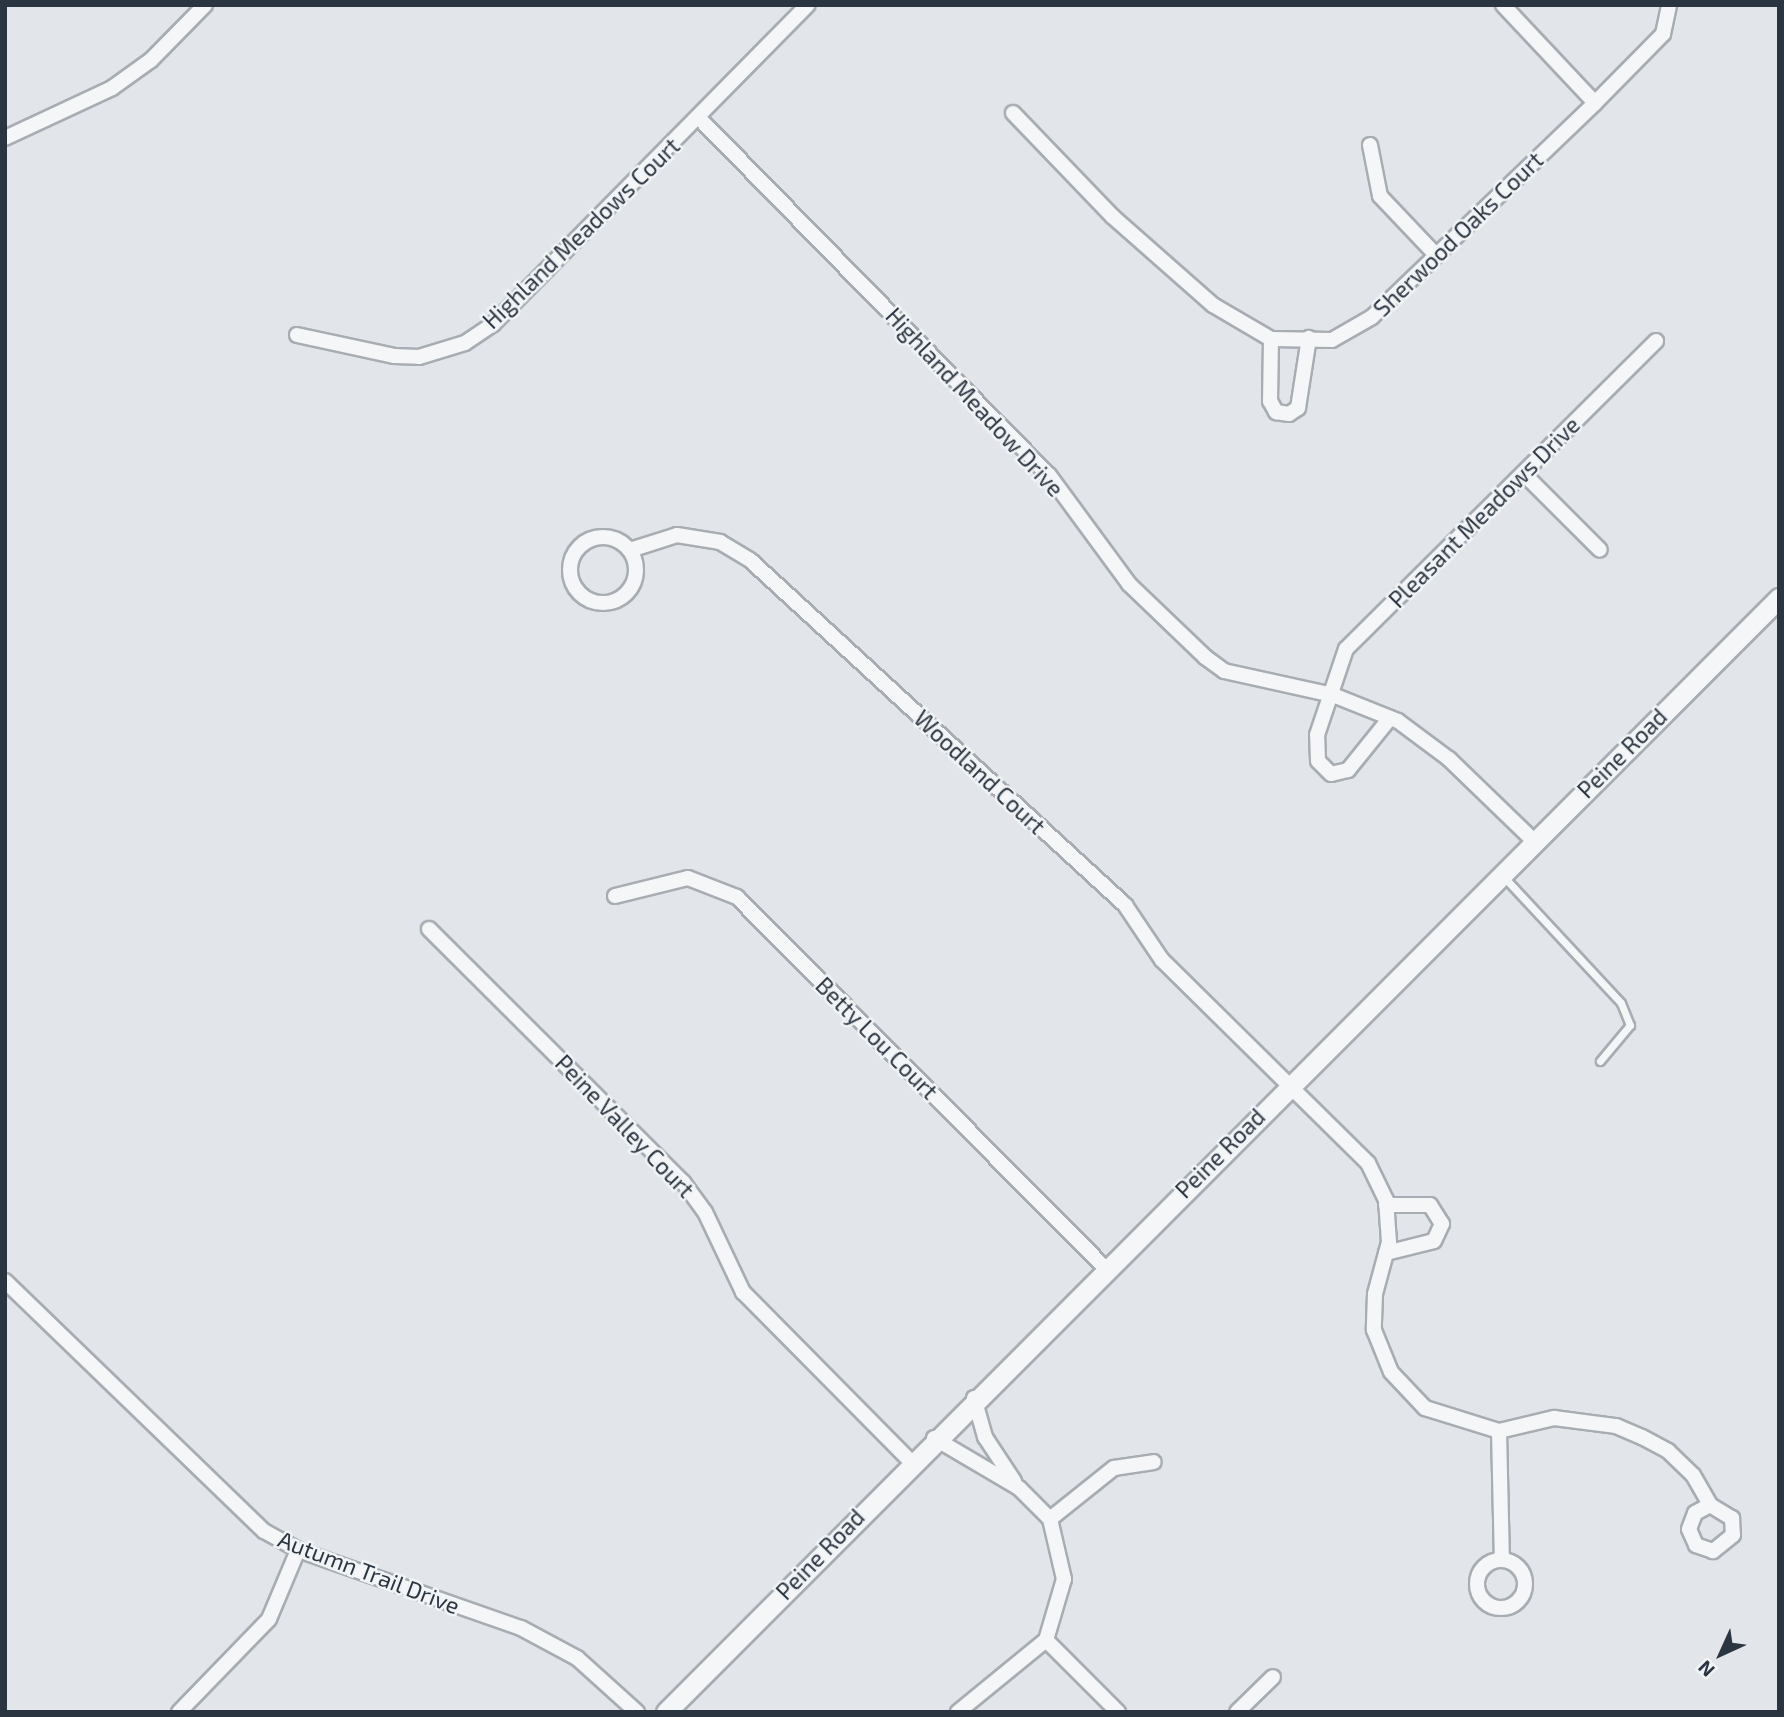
<!DOCTYPE html>
<style>
body{margin:0}
#map{position:relative;width:1784px;height:1717px;overflow:hidden;background:#e2e5e9;font-family:"Exo 2",sans-serif}
div>[style]{position:absolute}
[style*='--x']{left:calc(var(--x)*1px);top:calc(var(--y)*1px);width:calc(var(--w)*1px);rotate:calc(var(--a)*1deg)}
.roads{filter:drop-shadow(2px 0 #a7adb3) drop-shadow(-2px 0 #a7adb3) drop-shadow(0 2px #a7adb3) drop-shadow(0 -2px #a7adb3)}
.service>*{height:7px;margin:-3.5px;padding:0 3.5px;transform-origin:3.5px;border-radius:3.5px;background:#f4f6f8}
.minor>*{height:14px;margin:-7px;padding:0 7px;transform-origin:7px;border-radius:7px;background:#f4f6f8}
.minor>.ring{margin:-7px;padding:0;box-sizing:content-box;background:none;border:14px solid #f4f6f8;border-radius:50%}
.tertiary>*{height:19px;margin:-9.5px;padding:0 9.5px;transform-origin:9.5px;border-radius:9.5px;background:#f4f6f8}
span{translate:-50% -50%;white-space:nowrap;text-align:center;line-height:1.15;-webkit-text-stroke:5px #f1f4f7;paint-order:stroke}
.street-label{font-size:23px;color:#2b3541}
.frame{position:absolute;inset:0;border:7px solid #2b3541;pointer-events:none}
.north{position:absolute;left:1686px;top:1619px;width:70px;height:70px;-webkit-text-stroke:5px #f1f4f7;paint-order:stroke;rotate:225deg;font-size:19px;font-weight:700;line-height:28px;text-align:center;color:#2b3541}
.north::after{content:'';display:block;margin:auto;width:24px;height:32px;background:#2b3541;clip-path:polygon(50% 0,100% 100%,50% 72%,0 100%)}
</style>
<div id="map">
<div class="roads">
<div class="service">
<i style="--x:1503;--y:876;--w:173;--a:47.1"></i>
<i style="--x:1621;--y:1003;--w:24;--a:68"></i>
<i style="--x:1630;--y:1025;--w:47;--a:129.8"></i>
</div>
<div class="minor">
<i style="--x:1503;--y:5;--w:134;--a:46.8"></i>
<i style="--x:1013;--y:113;--w:143;--a:46.1"></i>
<i style="--x:1112;--y:216;--w:135;--a:41.4"></i>
<i style="--x:1213;--y:305;--w:67;--a:30.4"></i>
<i style="--x:1271;--y:339;--w:61;--a:0.9"></i>
<i style="--x:1332;--y:340;--w:46;--a:-29.9"></i>
<i style="--x:1372;--y:317;--w:309;--a:-43.8"></i>
<i style="--x:1595;--y:103;--w:97;--a:-45.4"></i>
<i style="--x:1663;--y:34;--w:30;--a:-78"></i>
<i style="--x:699;--y:118;--w:500;--a:45.6"></i>
<i style="--x:1049;--y:475;--w:135;--a:53.7"></i>
<i style="--x:1129;--y:584;--w:105;--a:43.8"></i>
<i style="--x:1205;--y:657;--w:24;--a:36"></i>
<i style="--x:1224;--y:671;--w:112;--a:12.4"></i>
<i style="--x:1333;--y:695;--w:70;--a:21.8"></i>
<i style="--x:1398;--y:721;--w:64;--a:36.7"></i>
<i style="--x:1449;--y:759;--w:117;--a:44"></i>
<i style="--x:5;--y:138;--w:118;--a:-25"></i>
<i style="--x:112;--y:88;--w:48;--a:-35.7"></i>
<i style="--x:151;--y:60;--w:77;--a:-45.5"></i>
<i style="--x:1370;--y:145;--w:52;--a:78.9"></i>
<i style="--x:1380;--y:196;--w:81;--a:46.5"></i>
<i style="--x:297;--y:335;--w:99;--a:12.2"></i>
<i style="--x:394;--y:356;--w:25;--a:2"></i>
<i style="--x:419;--y:357;--w:48;--a:-16.9"></i>
<i style="--x:465;--y:343;--w:34;--a:-34"></i>
<i style="--x:493;--y:324;--w:448;--a:-45.4"></i>
<i style="--x:1271;--y:339;--w:62;--a:90.9"></i>
<i style="--x:1270;--y:401;--w:13;--a:61"></i>
<i style="--x:1276;--y:412;--w:13;--a:9"></i>
<i style="--x:1289;--y:414;--w:11;--a:-34"></i>
<i style="--x:1298;--y:408;--w:71;--a:-81.1"></i>
<i style="--x:1524;--y:474;--w:107;--a:45"></i>
<i class="ring" style="left:570px;top:537px;width:52px;height:52px"></i>
<i style="--x:630;--y:550;--w:49;--a:-17.7"></i>
<i style="--x:677;--y:535;--w:44;--a:9.2"></i>
<i style="--x:720;--y:542;--w:35;--a:31"></i>
<i style="--x:750;--y:560;--w:510;--a:42.61"></i>
<i style="--x:1125;--y:905;--w:66;--a:56.1"></i>
<i style="--x:1162;--y:960;--w:289;--a:44.6"></i>
<i style="--x:1368;--y:1163;--w:41;--a:64.1"></i>
<i style="--x:1386;--y:1200;--w:42;--a:85.9"></i>
<i style="--x:1389;--y:1242;--w:54;--a:105.1"></i>
<i style="--x:1375;--y:1294;--w:36;--a:92"></i>
<i style="--x:1374;--y:1330;--w:45;--a:68"></i>
<i style="--x:1391;--y:1372;--w:50;--a:46.6"></i>
<i style="--x:1425;--y:1408;--w:77;--a:17.3"></i>
<i style="--x:1499;--y:1431;--w:57;--a:-13.3"></i>
<i style="--x:1554;--y:1418;--w:63;--a:7.4"></i>
<i style="--x:1616;--y:1426;--w:28;--a:23"></i>
<i style="--x:1642;--y:1437;--w:30;--a:28"></i>
<i style="--x:1668;--y:1451;--w:35;--a:44"></i>
<i style="--x:1693;--y:1475;--w:34;--a:60"></i>
<i style="--x:1710;--y:1505;--w:26;--a:31"></i>
<i style="--x:1732;--y:1518;--w:17;--a:87"></i>
<i style="--x:1733;--y:1535;--w:26;--a:141"></i>
<i style="--x:1713;--y:1551;--w:18;--a:-161"></i>
<i style="--x:1696;--y:1545;--w:17;--a:-114"></i>
<i style="--x:1689;--y:1529;--w:17;--a:-69"></i>
<i style="--x:1695;--y:1513;--w:17;--a:-28"></i>
<i style="--x:1390;--y:718;--w:67;--a:128.9"></i>
<i style="--x:1348;--y:770;--w:17;--a:167"></i>
<i style="--x:1331;--y:774;--w:18;--a:-135"></i>
<i style="--x:1318;--y:761;--w:26;--a:-92"></i>
<i style="--x:1317;--y:735;--w:91;--a:-71.4"></i>
<i style="--x:1346;--y:649;--w:437;--a:-44.8"></i>
<i style="--x:615;--y:896;--w:75;--a:-13.9"></i>
<i style="--x:688;--y:878;--w:53;--a:21.2"></i>
<i style="--x:737;--y:897;--w:524;--a:45.23"></i>
<i style="--x:429;--y:929;--w:359;--a:44.9"></i>
<i style="--x:683;--y:1182;--w:37;--a:54"></i>
<i style="--x:705;--y:1212;--w:89;--a:64.6"></i>
<i style="--x:743;--y:1292;--w:239;--a:45.3"></i>
<i style="--x:1386;--y:1253;--w:49;--a:-14"></i>
<i style="--x:1434;--y:1241;--w:19;--a:-65"></i>
<i style="--x:1442;--y:1224;--w:22;--a:-122"></i>
<i style="--x:1430;--y:1205;--w:44;--a:180"></i>
<i style="--x:5;--y:1281;--w:360;--a:44"></i>
<i style="--x:264;--y:1531;--w:39;--a:29"></i>
<i style="--x:298;--y:1550;--w:236;--a:19.3"></i>
<i style="--x:521;--y:1628;--w:64;--a:28.2"></i>
<i style="--x:577;--y:1658;--w:81;--a:42"></i>
<i style="--x:974;--y:1398;--w:41;--a:74.2"></i>
<i style="--x:985;--y:1437;--w:53;--a:56.6"></i>
<i style="--x:1499;--y:1431;--w:129;--a:88.7"></i>
<i style="--x:934;--y:1438;--w:99;--a:30.5"></i>
<i style="--x:1019;--y:1488;--w:44;--a:45"></i>
<i style="--x:1050;--y:1519;--w:62;--a:76.9"></i>
<i style="--x:1064;--y:1579;--w:64;--a:106.4"></i>
<i style="--x:1046;--y:1640;--w:114;--a:140.7"></i>
<i style="--x:1050;--y:1519;--w:82;--a:-38.6"></i>
<i style="--x:1114;--y:1468;--w:40;--a:-8.5"></i>
<i class="ring" style="left:1477px;top:1560px;width:34px;height:34px"></i>
<i style="--x:1046;--y:1640;--w:102;--a:45"></i>
<i style="--x:179;--y:1712;--w:129;--a:-45.9"></i>
<i style="--x:269;--y:1619;--w:75;--a:-67.2"></i>
<i style="--x:1237;--y:1712;--w:50;--a:-44.2"></i>
</div>
<div class="tertiary">
<i style="--x:666;--y:1712;--w:1575;--a:-45.03"></i>
</div>
</div>
<div class="street-label">
<span style="left:581px;top:233px;rotate:-44deg">Highland Meadows Court</span>
<span style="left:1458px;top:234px;rotate:-44deg">Sherwood Oaks Court</span>
<span style="left:975px;top:402px;rotate:47deg">Highland Meadow Drive</span>
<span style="left:1484px;top:512px;rotate:-45deg">Pleasant Meadows Drive</span>
<span style="left:1622px;top:753px;rotate:-45deg">Peine Road</span>
<span style="left:980px;top:772px;rotate:43deg">Woodland Court</span>
<span style="left:877px;top:1038px;rotate:45deg">Betty Lou Court</span>
<span style="left:625px;top:1126px;rotate:46deg">Peine Valley Court</span>
<span style="left:1220px;top:1153px;rotate:-45deg">Peine Road</span>
<span style="left:820px;top:1554px;rotate:-46deg">Peine Road</span>
<span style="left:369px;top:1572px;rotate:21deg">Autumn Trail Drive</span>
</div>
<div class="frame"></div>
<div class="north">N</div>
</div>
